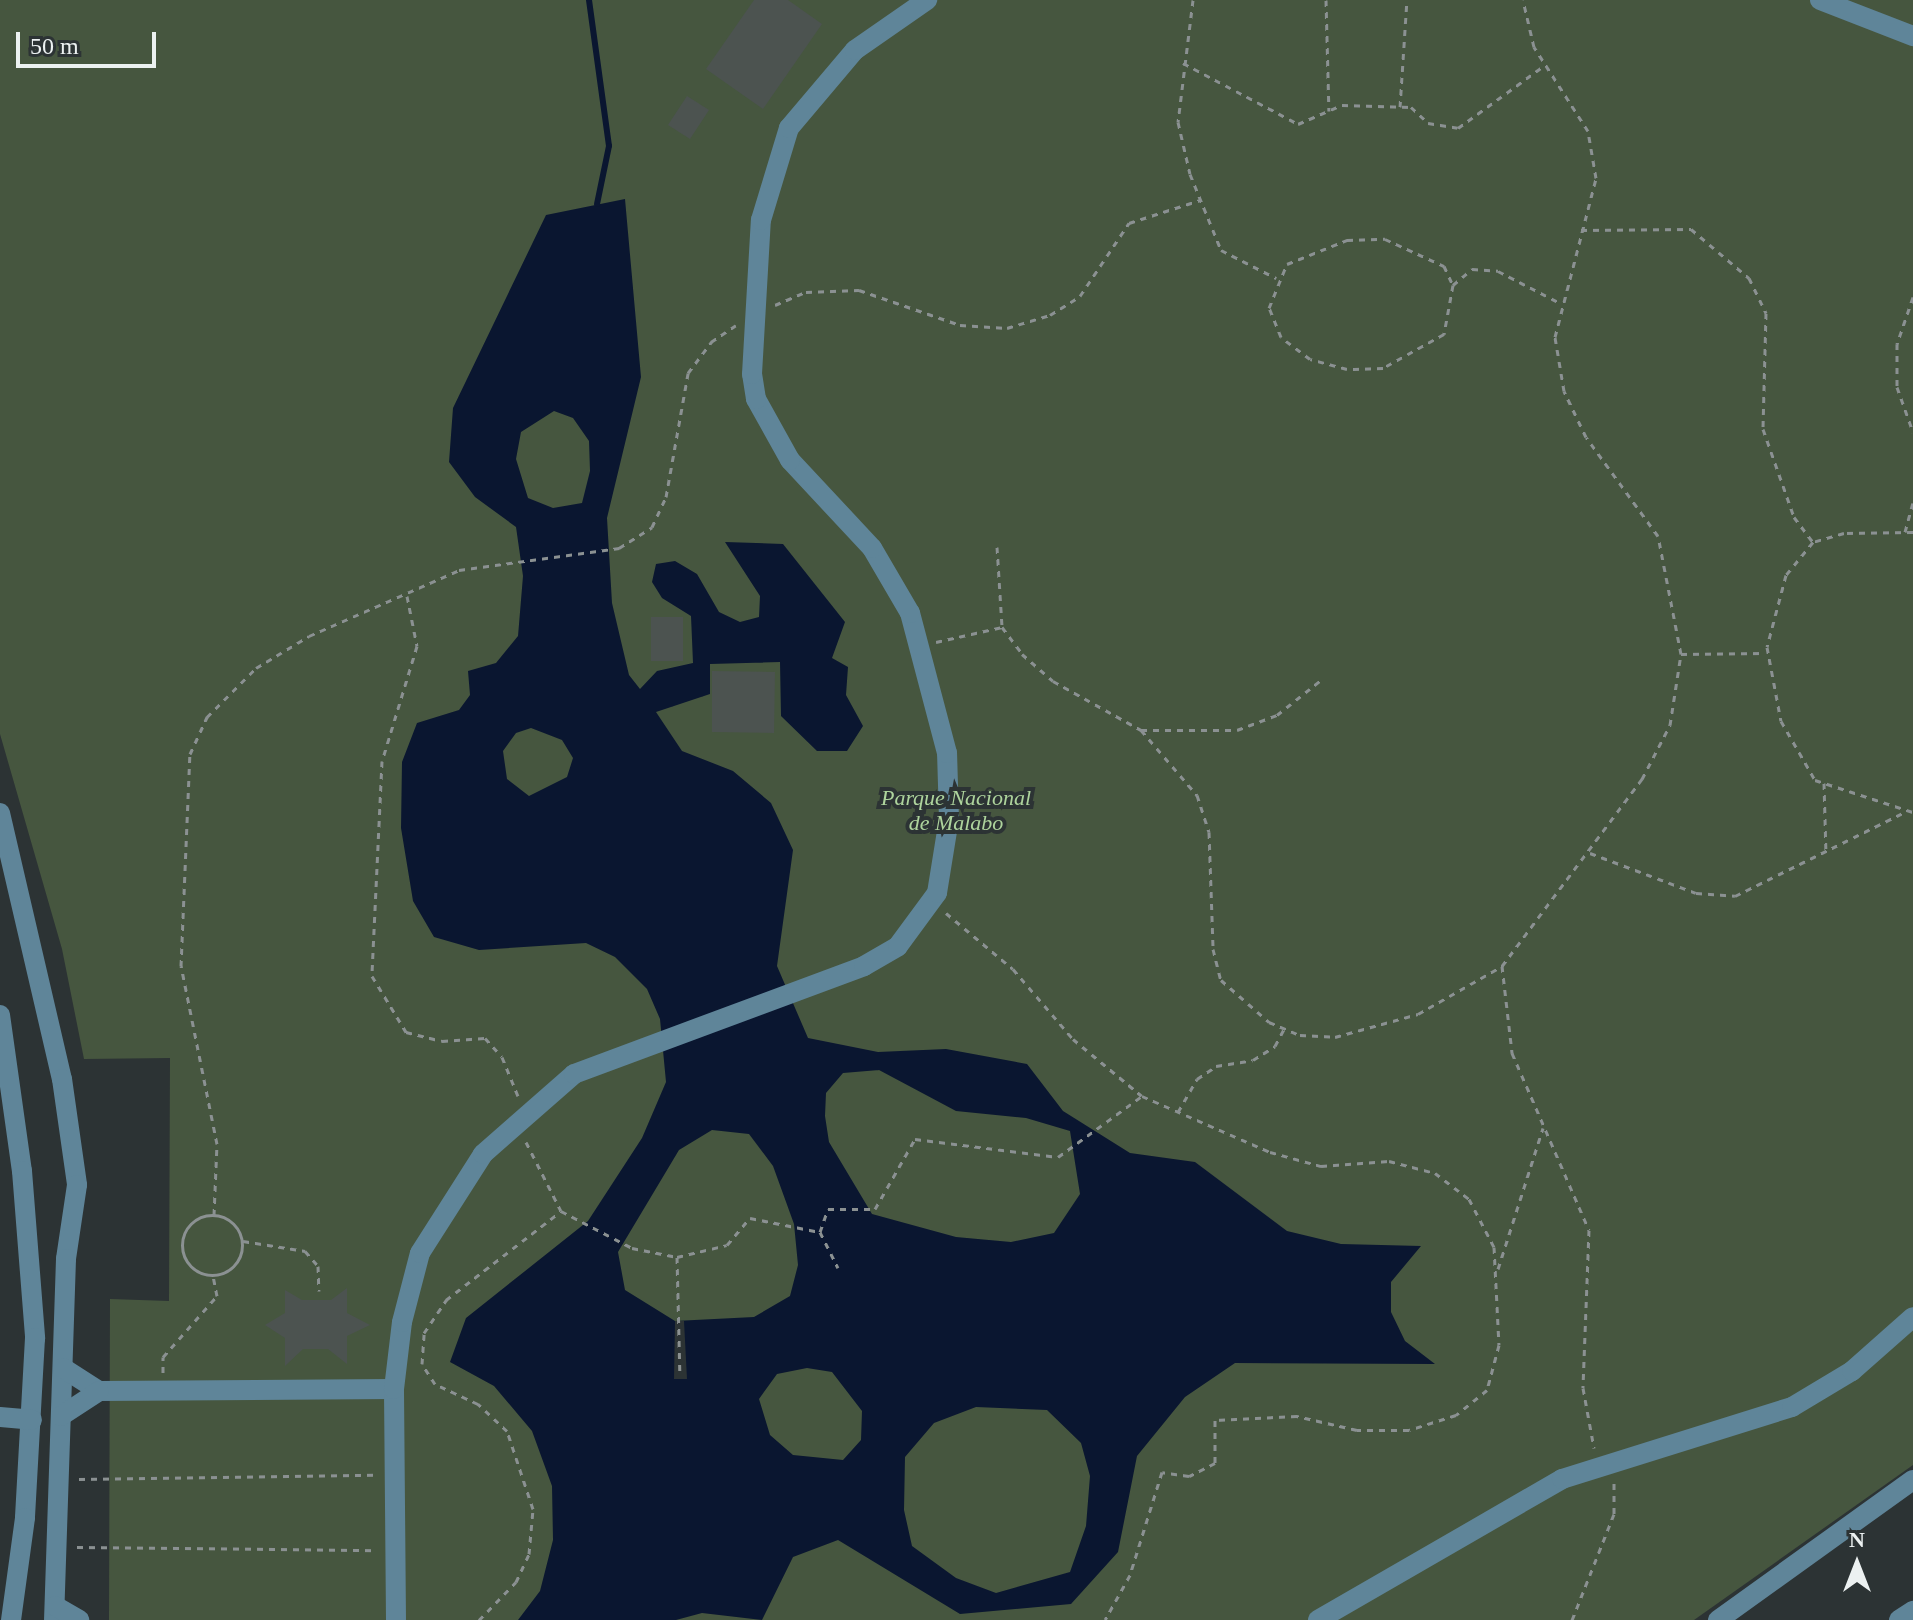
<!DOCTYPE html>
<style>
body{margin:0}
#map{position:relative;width:1913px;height:1620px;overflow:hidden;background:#2c3334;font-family:"Times New Roman",serif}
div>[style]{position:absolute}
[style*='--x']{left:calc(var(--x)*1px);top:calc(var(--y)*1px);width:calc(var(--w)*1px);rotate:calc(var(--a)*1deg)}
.green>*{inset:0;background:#46563f}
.water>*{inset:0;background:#0a1630}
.pier>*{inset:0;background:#2c3334}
.stream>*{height:6px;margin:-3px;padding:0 3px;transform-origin:3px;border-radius:3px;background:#0a1630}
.building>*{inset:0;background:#4c5350}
.path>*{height:3px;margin-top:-1.5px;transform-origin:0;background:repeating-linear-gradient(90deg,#8b9192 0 6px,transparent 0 12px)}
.path>.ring{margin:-1.5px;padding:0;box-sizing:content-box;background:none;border:3px solid #8b9192;border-radius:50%}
.minor>*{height:20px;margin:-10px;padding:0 10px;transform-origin:10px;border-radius:10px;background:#5f8599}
span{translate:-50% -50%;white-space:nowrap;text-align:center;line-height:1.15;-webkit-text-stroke:8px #2c3334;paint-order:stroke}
.park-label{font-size:22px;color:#aed49d;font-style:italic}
.north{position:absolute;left:1817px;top:1524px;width:80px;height:80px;-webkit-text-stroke:6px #2c3334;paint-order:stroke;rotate:0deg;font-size:22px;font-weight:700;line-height:32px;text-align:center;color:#ecf1f1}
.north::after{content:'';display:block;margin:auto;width:28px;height:36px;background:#ecf1f1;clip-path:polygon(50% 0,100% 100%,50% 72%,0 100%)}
.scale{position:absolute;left:16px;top:32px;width:140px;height:36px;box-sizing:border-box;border:4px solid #ecf1f1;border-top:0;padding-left:10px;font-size:24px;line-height:28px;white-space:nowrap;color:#ecf1f1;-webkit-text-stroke:6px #2c3334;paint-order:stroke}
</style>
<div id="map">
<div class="green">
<i style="clip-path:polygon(0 0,1913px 0,1913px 1465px,1694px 1620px,109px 1620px,110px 1299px,169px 1301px,170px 1058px,84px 1059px,62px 949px,0 734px)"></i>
</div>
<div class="water">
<i style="clip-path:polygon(evenodd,625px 199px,641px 377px,607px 518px,612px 603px,629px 675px,640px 689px,657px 671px,693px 663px,691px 616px,662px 598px,652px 582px,656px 564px,675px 561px,697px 574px,719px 612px,740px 622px,759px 617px,760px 596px,725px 542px,783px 544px,845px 622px,832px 658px,848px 667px,846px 695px,863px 726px,847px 751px,817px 751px,781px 716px,780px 662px,710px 664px,710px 694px,656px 712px,682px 751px,733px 771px,771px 803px,793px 850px,777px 966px,808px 1038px,878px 1052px,946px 1049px,1027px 1064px,1063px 1111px,1130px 1153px,1195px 1162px,1287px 1231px,1341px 1244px,1421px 1246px,1391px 1282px,1391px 1312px,1405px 1341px,1435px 1364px,1235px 1363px,1185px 1397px,1137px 1456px,1118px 1552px,1071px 1604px,960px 1614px,838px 1540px,793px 1557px,762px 1620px,702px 1613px,676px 1620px,518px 1620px,540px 1591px,553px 1540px,552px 1486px,532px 1431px,494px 1386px,450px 1362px,466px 1318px,588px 1221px,642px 1138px,666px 1082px,660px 1019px,647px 989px,615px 957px,586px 943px,479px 950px,434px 937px,413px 901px,401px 828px,402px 762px,417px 723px,459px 710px,470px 695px,468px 671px,496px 663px,518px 636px,523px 576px,516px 527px,475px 497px,449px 462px,453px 408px,546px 215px,625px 199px,554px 411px,573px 418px,589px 441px,590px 471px,582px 503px,553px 508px,528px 498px,516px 459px,521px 432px,554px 411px,625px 199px,531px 728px,562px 740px,573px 758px,567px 777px,529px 796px,507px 779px,503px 751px,516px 733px,531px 728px,625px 199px,879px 1070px,956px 1111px,1026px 1118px,1070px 1131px,1080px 1194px,1054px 1233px,1011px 1242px,956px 1237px,872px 1214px,829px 1142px,825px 1116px,826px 1093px,843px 1073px,879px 1070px,625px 199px,712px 1130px,749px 1134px,773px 1166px,794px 1224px,798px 1265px,790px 1296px,754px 1317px,675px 1321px,625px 1290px,618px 1252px,679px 1150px,712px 1130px,625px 199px,807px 1368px,832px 1372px,862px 1411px,861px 1440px,843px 1460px,793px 1455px,770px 1435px,759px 1399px,777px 1374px,807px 1368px,625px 199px,976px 1407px,1047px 1410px,1081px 1443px,1090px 1476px,1086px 1526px,1070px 1572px,996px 1593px,956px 1578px,912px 1546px,904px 1510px,905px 1457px,934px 1423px,976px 1407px)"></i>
</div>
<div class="pier">
<i style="clip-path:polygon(675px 1321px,684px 1321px,687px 1379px,674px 1379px)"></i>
</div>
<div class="stream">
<i style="--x:589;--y:0;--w:147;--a:82.2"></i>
<i style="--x:609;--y:146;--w:59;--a:101.7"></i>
</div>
<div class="building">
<i style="clip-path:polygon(754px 0,788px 0,822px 24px,763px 109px,706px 69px)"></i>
<i style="clip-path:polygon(687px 96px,709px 110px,690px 139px,668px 125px)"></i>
<i style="clip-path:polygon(651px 617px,683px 617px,683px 661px,651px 661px)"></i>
<i style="clip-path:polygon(712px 671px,775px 672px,774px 733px,712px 732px)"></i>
<i style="clip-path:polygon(347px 1288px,347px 1313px,370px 1325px,347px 1336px,347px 1364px,328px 1349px,303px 1349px,285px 1366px,285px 1338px,265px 1325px,285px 1313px,285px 1290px,302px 1300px,331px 1300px)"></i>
</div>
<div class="path">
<i style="--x:1193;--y:0;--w:123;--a:97"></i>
<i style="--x:1178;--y:122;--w:53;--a:77"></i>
<i style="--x:1190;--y:174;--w:82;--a:67.8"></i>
<i style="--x:1221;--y:250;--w:62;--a:27"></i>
<i style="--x:1326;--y:0;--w:111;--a:88.5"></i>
<i style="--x:1183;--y:63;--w:130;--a:27.9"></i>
<i style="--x:1298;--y:124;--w:48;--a:-23.4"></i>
<i style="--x:1342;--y:105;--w:69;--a:1.7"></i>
<i style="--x:1411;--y:107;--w:23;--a:43"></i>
<i style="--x:1428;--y:123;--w:30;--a:9"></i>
<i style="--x:1458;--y:128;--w:107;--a:-35.9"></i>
<i style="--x:1400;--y:107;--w:107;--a:-86.3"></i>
<i style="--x:1581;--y:230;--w:110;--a:-0.5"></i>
<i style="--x:1691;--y:229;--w:76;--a:40.2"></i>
<i style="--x:1749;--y:278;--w:39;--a:64"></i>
<i style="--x:1766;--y:313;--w:116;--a:91.5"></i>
<i style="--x:1763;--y:429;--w:93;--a:70.6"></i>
<i style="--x:1794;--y:517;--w:31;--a:53"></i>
<i style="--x:1385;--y:239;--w:65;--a:24.6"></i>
<i style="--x:1444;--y:266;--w:21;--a:65"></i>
<i style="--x:1453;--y:285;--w:50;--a:100.4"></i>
<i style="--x:1444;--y:334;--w:70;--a:150.9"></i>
<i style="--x:1383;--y:368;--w:36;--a:178"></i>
<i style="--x:1347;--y:369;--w:38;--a:-165"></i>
<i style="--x:1310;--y:359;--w:36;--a:-143"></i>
<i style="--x:1281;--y:337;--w:31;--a:-112"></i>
<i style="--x:1269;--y:308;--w:48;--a:-67.8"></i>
<i style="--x:1287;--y:264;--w:65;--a:-21.8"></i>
<i style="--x:1347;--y:240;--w:38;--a:-2"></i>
<i style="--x:1453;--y:285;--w:25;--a:-40"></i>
<i style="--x:1472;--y:269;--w:26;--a:4"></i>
<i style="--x:1498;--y:271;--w:70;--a:27.3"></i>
<i style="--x:1913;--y:297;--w:50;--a:108.8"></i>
<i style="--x:1897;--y:344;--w:43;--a:90"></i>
<i style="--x:1897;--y:387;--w:48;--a:70.4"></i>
<i style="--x:775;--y:305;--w:34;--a:-23"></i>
<i style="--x:806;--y:292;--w:53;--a:-2.2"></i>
<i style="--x:859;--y:290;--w:107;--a:19.1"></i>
<i style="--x:960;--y:325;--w:47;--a:3.7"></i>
<i style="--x:1007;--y:328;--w:45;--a:-16.8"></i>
<i style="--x:1050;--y:315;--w:36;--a:-32"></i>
<i style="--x:1080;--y:296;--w:88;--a:-56.1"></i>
<i style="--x:1129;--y:223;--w:75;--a:-17.9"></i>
<i style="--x:1905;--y:532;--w:30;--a:-75"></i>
<i style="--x:1913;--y:532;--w:69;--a:179.2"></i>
<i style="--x:1844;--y:533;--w:32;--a:164"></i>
<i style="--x:1813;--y:542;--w:43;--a:129.3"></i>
<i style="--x:1786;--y:575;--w:74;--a:104.8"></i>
<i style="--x:1767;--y:647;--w:75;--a:79.3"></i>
<i style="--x:1781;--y:721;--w:68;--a:60"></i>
<i style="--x:1815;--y:780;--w:103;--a:18.1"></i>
<i style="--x:997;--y:547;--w:80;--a:86.4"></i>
<i style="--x:1002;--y:627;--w:34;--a:53"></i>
<i style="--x:1022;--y:654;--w:41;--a:41.1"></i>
<i style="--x:1053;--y:681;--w:101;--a:29.1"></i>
<i style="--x:1141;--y:730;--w:96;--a:0"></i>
<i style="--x:1237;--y:730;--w:43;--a:-20.6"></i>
<i style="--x:1277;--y:715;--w:56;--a:-38.5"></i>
<i style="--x:407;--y:596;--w:51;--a:78.7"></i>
<i style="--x:417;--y:646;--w:120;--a:106.9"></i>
<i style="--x:382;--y:761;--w:215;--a:92.7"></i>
<i style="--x:372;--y:976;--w:66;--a:58.7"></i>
<i style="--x:406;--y:1032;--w:37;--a:14"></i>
<i style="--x:442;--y:1041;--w:43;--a:-4"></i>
<i style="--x:485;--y:1038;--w:25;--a:48"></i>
<i style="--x:502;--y:1057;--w:42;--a:67.7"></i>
<i style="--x:936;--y:642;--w:68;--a:-12.8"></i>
<i style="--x:1681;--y:654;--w:84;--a:-0.7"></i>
<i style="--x:1141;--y:730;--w:86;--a:49.3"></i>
<i style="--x:1197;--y:795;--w:39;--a:72"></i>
<i style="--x:1209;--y:832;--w:117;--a:88"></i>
<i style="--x:1213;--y:949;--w:32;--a:76"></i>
<i style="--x:1221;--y:980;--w:64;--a:41.2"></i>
<i style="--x:1269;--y:1022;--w:34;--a:23"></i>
<i style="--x:1300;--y:1035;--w:35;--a:3"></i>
<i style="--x:1335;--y:1037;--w:86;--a:-15.5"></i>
<i style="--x:1418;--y:1014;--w:97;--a:-29.7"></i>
<i style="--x:1502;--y:966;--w:234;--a:-53.2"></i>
<i style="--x:1642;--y:779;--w:61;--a:-62.6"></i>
<i style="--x:1670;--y:725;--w:72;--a:-81.2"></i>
<i style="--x:1681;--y:654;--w:120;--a:-101"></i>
<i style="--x:1658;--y:536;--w:122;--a:-126"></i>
<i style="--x:1586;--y:437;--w:51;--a:-115.6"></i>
<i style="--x:1564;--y:391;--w:55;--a:-99.5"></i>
<i style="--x:1555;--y:337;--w:164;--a:-75.5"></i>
<i style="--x:1596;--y:178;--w:48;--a:-99.7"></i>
<i style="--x:1588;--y:131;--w:100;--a:-122.7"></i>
<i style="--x:1534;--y:47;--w:48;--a:-103.2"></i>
<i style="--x:1824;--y:783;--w:70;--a:88.4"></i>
<i style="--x:1590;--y:853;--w:113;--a:20.7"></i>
<i style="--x:1696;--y:893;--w:39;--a:4"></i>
<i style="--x:1735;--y:896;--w:192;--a:-26.3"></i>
<i style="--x:946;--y:913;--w:87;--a:39.9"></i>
<i style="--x:1013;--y:969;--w:92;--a:49.4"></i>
<i style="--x:1073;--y:1039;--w:89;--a:39.6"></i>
<i style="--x:1142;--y:1096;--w:140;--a:23.6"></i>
<i style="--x:1270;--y:1152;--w:53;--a:15.4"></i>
<i style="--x:1321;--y:1166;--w:68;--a:-4.2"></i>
<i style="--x:1389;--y:1161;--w:48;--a:14.6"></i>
<i style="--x:1435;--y:1173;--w:43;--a:37.4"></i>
<i style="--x:1469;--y:1199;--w:54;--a:62.5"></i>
<i style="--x:1494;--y:1247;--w:98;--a:87.1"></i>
<i style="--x:1499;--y:1345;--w:47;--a:104.9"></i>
<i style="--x:1487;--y:1390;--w:40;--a:141"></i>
<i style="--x:1456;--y:1415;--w:49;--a:162.3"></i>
<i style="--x:1409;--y:1430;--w:52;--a:180"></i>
<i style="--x:1357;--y:1430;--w:62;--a:-166.9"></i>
<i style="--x:1297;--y:1416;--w:82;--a:177.2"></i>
<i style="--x:1215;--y:1420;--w:43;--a:90"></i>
<i style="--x:1215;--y:1463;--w:29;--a:153"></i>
<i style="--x:1189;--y:1476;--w:27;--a:-172"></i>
<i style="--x:1162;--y:1472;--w:108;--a:107.3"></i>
<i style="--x:1130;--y:1575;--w:51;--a:119.1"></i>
<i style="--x:1502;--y:966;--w:88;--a:83.4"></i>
<i style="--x:1512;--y:1053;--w:193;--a:66.5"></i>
<i style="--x:1589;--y:1230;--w:158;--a:92.2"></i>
<i style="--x:1583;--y:1388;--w:61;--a:79.6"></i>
<i style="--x:1178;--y:1112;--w:38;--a:-60"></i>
<i style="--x:1197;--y:1079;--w:23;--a:-34"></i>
<i style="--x:1216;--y:1066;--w:37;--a:-9"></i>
<i style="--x:1253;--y:1060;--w:26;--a:-32"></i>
<i style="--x:1275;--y:1046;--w:19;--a:-62"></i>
<i style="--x:526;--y:1142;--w:77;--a:63.1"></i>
<i style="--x:561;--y:1211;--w:80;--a:27.5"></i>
<i style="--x:632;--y:1248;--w:46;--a:11.3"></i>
<i style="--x:677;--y:1257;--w:51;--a:-13.5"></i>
<i style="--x:727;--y:1245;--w:35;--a:-50"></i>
<i style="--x:750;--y:1218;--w:71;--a:11.3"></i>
<i style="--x:820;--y:1232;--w:24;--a:-71"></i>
<i style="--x:828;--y:1209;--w:47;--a:0"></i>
<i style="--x:875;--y:1209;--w:81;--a:-60.3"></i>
<i style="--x:915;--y:1139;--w:144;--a:7.2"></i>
<i style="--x:1058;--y:1157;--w:104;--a:-36"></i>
<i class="ring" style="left:182px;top:1215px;width:57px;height:57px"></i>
<i style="--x:214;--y:1215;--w:71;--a:-87.6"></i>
<i style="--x:217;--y:1144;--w:182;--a:-101.4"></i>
<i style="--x:181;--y:966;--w:212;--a:-87.6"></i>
<i style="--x:190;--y:754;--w:41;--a:-65.3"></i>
<i style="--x:207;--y:717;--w:69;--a:-45"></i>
<i style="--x:256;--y:668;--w:62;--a:-31.1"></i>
<i style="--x:309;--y:636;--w:164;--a:-23.7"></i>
<i style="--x:459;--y:570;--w:162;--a:-7.8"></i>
<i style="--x:619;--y:548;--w:39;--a:-32"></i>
<i style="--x:652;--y:527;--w:33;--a:-65"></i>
<i style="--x:666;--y:497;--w:126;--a:-79.9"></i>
<i style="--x:688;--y:373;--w:39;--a:-53"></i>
<i style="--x:711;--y:342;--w:30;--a:-34"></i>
<i style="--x:820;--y:1232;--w:40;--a:63.4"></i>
<i style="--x:243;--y:1241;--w:63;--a:9.2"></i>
<i style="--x:305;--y:1251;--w:20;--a:49"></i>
<i style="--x:318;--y:1266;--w:25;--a:88"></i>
<i style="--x:677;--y:1257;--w:119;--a:88.6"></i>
<i style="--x:1498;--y:1269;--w:148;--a:-72.3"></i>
<i style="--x:163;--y:1373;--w:16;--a:-90"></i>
<i style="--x:163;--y:1357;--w:81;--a:-48.5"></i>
<i style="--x:217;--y:1296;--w:20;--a:-101"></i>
<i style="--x:79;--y:1479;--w:296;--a:-0.8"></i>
<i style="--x:77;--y:1547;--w:300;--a:0.6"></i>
<i style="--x:479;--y:1620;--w:53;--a:-45.8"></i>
<i style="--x:516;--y:1582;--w:31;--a:-65"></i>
<i style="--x:529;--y:1554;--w:45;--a:-84.9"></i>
<i style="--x:533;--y:1509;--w:82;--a:-108.4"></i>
<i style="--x:507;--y:1431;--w:40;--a:-137"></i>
<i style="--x:478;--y:1404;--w:47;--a:-155.1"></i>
<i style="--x:435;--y:1384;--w:24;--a:-123"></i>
<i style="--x:422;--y:1364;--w:31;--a:-86"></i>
<i style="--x:424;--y:1333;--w:40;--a:-56"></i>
<i style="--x:446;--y:1300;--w:145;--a:-37.7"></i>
<i style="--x:1572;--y:1620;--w:114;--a:-68.4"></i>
<i style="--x:1614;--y:1514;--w:33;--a:-90"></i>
</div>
<div class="minor">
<i style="--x:1820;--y:0;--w:100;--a:21.2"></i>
<i style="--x:0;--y:813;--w:273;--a:76.9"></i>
<i style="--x:62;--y:1079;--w:107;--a:81.9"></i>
<i style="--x:77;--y:1185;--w:75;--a:98.5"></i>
<i style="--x:66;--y:1259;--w:361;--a:91.9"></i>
<i style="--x:0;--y:1015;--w:158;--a:82"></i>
<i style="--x:22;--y:1171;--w:168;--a:85.5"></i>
<i style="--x:35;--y:1338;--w:180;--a:93.2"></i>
<i style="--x:25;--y:1518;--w:103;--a:97.8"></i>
<i style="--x:63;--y:1368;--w:43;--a:32.6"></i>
<i style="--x:99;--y:1391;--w:295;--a:-0.4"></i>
<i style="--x:61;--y:1416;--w:45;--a:-33.3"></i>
<i style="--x:0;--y:1417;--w:32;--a:5"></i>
<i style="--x:55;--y:1606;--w:28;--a:30"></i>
<i style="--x:396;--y:1620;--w:231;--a:-90.5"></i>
<i style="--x:394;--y:1389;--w:67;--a:-83.2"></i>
<i style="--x:402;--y:1322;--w:71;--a:-75.4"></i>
<i style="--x:420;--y:1253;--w:117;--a:-57.5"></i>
<i style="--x:483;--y:1154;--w:121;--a:-41.3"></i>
<i style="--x:574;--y:1074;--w:309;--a:-20.4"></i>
<i style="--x:864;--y:966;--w:39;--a:-30"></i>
<i style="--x:898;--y:946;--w:66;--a:-53.7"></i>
<i style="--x:937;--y:893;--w:75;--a:-80.8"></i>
<i style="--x:949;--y:819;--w:66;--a:-91.7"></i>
<i style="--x:947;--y:753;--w:145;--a:-104.8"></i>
<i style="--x:910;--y:613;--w:75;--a:-120.3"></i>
<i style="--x:872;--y:548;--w:120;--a:-133"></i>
<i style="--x:790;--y:460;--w:70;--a:-119.1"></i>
<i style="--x:756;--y:399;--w:25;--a:-99"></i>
<i style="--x:752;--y:374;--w:154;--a:-86.7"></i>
<i style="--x:761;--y:220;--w:96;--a:-73.1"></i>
<i style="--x:789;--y:128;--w:102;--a:-49.8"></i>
<i style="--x:855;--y:50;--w:88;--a:-34.8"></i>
<i style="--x:1318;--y:1620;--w:282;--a:-30"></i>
<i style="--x:1562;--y:1479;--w:241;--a:-17.4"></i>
<i style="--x:1792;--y:1407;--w:70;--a:-31"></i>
<i style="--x:1852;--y:1371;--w:81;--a:-41.5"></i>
<i style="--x:1718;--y:1620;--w:240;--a:-35.7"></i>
<i style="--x:1899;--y:1620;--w:17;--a:-33"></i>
</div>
<div class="park-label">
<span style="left:956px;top:810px">Parque Nacional<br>de Malabo</span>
</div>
<div class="north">N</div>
<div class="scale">50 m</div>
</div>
